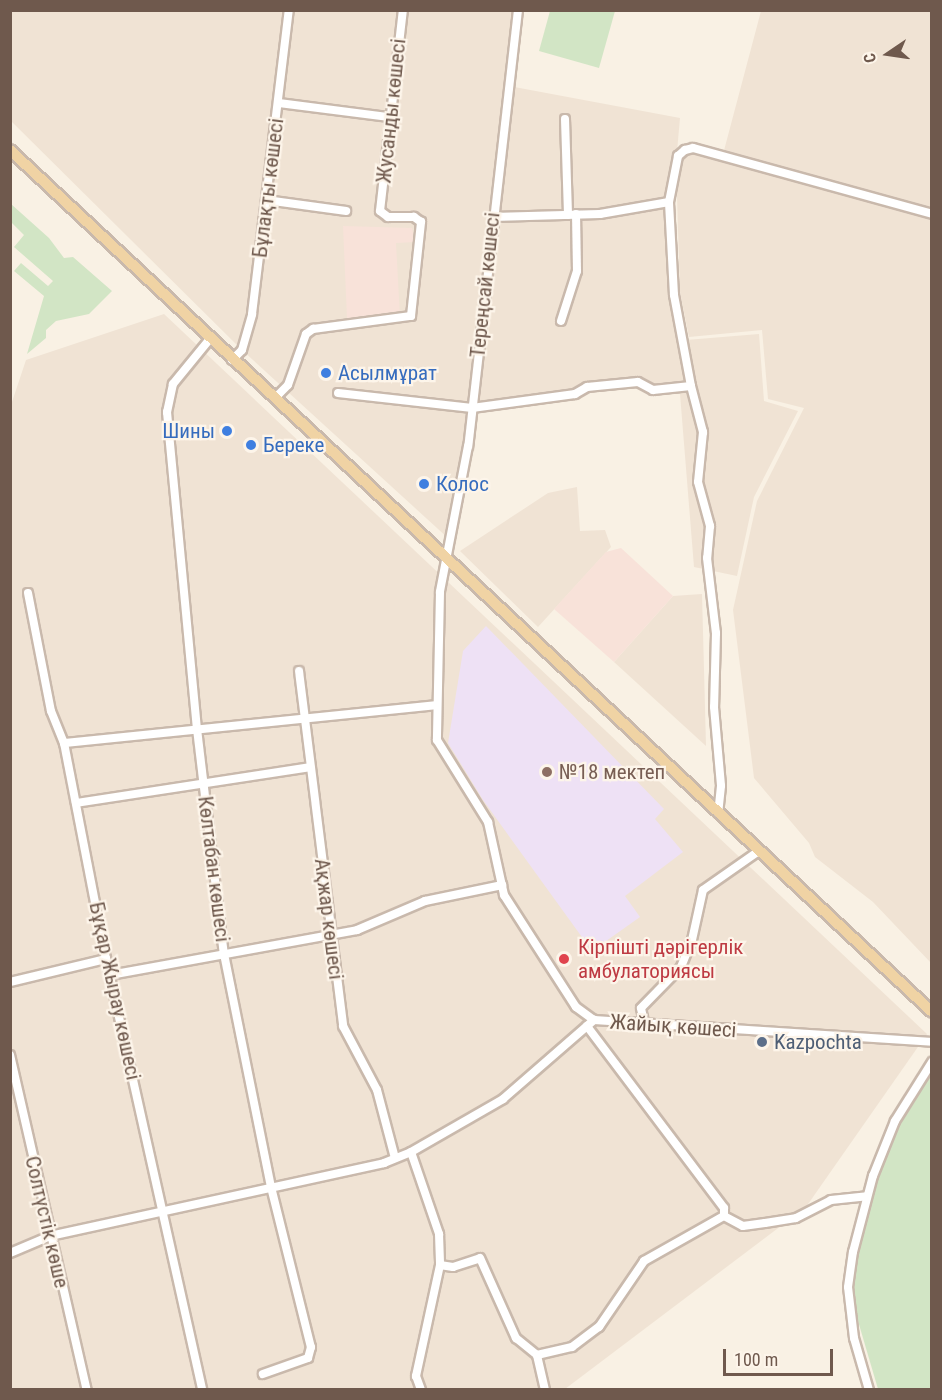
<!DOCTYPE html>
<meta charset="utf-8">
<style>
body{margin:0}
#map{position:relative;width:942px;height:1400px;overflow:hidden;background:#f9f1e4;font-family:"Roboto Condensed",sans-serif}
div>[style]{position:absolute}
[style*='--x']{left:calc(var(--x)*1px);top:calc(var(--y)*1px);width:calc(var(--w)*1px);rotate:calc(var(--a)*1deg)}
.residential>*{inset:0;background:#f0e3d4}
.commercial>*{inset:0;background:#f8e2d9}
.education>*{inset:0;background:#eee1f5}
.green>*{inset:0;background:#d2e5c5}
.roads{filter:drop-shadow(2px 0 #c9b9ac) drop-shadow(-2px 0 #c9b9ac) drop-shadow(0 2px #c9b9ac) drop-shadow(0 -2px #c9b9ac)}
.minor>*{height:8px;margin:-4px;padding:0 4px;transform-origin:4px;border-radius:4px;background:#fff}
.major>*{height:10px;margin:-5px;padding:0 5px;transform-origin:5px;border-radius:5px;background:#f0d3a4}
.dots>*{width:16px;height:16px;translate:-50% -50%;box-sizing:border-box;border:3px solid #fdf5ea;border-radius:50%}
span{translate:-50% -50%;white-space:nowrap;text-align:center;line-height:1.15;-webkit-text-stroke:4.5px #fdf5ea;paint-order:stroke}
.street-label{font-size:21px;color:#6f594d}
.shop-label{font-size:21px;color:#366cbe}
.left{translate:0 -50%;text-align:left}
.right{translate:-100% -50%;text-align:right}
.education-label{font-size:21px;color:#785e54}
.health-label{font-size:21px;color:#be3a42}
.service-label{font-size:21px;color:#4e5e75}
.frame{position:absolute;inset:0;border:12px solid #6f594d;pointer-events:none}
.north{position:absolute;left:858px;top:24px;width:60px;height:60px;-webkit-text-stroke:4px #fdf5ea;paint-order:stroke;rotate:257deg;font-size:16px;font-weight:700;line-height:24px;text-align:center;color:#6f594d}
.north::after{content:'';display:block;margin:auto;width:21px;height:27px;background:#6f594d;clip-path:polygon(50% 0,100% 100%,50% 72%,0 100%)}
.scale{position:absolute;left:723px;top:1349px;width:110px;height:27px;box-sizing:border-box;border:3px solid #6f594d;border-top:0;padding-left:8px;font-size:18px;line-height:21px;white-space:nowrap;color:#6f594d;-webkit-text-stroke:4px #fdf5ea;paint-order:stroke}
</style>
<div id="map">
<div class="residential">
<i style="clip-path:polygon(10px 11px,518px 11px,509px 86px,680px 118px,673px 196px,677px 290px,686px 340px,759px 334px,764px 401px,798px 411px,754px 497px,737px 576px,694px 567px,680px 394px,638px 382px,472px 408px,449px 539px,242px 350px,11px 121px)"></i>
<i style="clip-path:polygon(761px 11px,931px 11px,931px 963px,873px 902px,815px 857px,809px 843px,754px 778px,733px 610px,757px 501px,804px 408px,768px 399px,762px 330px,689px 337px,680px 292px,677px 197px,678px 156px,685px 150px,722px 158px)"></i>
<i style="clip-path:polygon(164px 314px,927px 1034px,806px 1207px,565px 1389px,11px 1390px,11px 405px,26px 360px)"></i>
<i style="clip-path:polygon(577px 487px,580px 531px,605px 530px,611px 547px,538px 627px,460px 551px,548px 493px)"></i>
<i style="clip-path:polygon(702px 594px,706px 746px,614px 662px,673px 596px)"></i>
</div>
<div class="commercial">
<i style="clip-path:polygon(343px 226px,412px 228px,415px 242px,396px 243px,400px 317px,347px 318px)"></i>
<i style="clip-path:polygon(621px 548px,673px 596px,614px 662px,554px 609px,606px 552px)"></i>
</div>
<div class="education">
<i style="clip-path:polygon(486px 626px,664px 809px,655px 819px,683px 852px,625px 896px,640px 917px,592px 951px,483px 800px,448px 743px,463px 651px)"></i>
</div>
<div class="green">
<i style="clip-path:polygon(550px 11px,615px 11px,599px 68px,539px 51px)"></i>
<i style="clip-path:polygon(11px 204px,49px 238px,64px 258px,73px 257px,112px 291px,89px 314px,56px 321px,46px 330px,46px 338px,27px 354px,44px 296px,14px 271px,21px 263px,48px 286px,53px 281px,14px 247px,24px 235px,11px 222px)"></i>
<i style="clip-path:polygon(931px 1062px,931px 1389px,878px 1389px,848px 1287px,873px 1176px,908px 1097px)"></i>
</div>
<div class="roads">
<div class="minor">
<i style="--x:518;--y:10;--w:439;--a:96.5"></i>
<i style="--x:468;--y:446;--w:149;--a:100.9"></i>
<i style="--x:440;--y:592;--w:148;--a:91.2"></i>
<i style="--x:437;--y:740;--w:97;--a:58.1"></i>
<i style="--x:488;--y:822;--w:75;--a:77.6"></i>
<i style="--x:504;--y:895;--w:133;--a:57.3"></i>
<i style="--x:576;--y:1007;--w:22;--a:36"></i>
<i style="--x:594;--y:1020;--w:339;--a:3.7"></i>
<i style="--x:279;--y:103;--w:111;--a:7.3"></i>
<i style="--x:565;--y:119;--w:96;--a:88.2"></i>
<i style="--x:266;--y:200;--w:81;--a:7.8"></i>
<i style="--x:493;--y:217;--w:107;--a:-1.6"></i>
<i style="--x:600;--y:214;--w:70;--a:-9.9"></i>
<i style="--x:561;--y:321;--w:52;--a:-72.3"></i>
<i style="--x:577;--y:271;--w:57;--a:-91"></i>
<i style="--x:209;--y:340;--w:57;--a:129.3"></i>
<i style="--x:173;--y:384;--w:29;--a:102"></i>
<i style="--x:167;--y:412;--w:318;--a:84.6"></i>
<i style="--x:197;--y:729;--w:227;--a:83.2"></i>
<i style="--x:224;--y:954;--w:238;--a:78.6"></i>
<i style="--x:271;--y:1187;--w:165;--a:76"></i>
<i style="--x:311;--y:1347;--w:11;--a:105"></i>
<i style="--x:308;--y:1358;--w:48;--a:160.4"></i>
<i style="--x:232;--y:360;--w:14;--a:-45"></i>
<i style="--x:242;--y:350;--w:37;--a:-74"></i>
<i style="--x:252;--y:314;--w:306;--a:-83.1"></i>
<i style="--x:691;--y:386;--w:93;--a:-100.6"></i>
<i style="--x:674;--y:295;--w:93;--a:-93.1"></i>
<i style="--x:669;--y:202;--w:47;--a:-78.9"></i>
<i style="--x:678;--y:156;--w:9;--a:-41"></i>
<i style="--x:685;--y:150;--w:8;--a:-14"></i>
<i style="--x:693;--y:148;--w:248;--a:15.4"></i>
<i style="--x:338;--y:393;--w:135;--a:6.4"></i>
<i style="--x:472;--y:408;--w:104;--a:-7.7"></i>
<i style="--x:575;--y:394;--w:14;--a:-30"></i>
<i style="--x:587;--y:387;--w:51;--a:-5.6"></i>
<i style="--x:638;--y:382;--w:17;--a:28"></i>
<i style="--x:653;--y:390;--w:38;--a:-6"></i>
<i style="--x:691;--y:386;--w:48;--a:75.4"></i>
<i style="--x:703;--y:432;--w:50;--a:95.7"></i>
<i style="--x:698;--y:482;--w:46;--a:74.7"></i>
<i style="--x:710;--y:526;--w:32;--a:95"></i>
<i style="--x:707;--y:558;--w:76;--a:83.2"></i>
<i style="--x:716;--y:633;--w:74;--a:91.5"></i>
<i style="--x:714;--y:707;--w:79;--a:84.9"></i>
<i style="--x:721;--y:786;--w:27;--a:96"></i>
<i style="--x:275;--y:398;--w:18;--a:-45"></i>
<i style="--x:288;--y:385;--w:54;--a:-70.6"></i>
<i style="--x:306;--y:334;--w:9;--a:-36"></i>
<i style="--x:313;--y:329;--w:99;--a:-7.6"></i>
<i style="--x:411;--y:316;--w:95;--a:-83.9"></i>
<i style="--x:421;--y:222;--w:9;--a:-144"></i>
<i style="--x:414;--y:217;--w:26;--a:180"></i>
<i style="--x:388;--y:217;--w:10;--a:-143"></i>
<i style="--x:380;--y:211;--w:202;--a:-83.5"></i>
<i style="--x:28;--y:593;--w:120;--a:79"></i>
<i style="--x:51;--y:711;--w:35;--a:68"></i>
<i style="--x:64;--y:743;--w:220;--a:79"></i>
<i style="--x:106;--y:959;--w:442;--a:77.4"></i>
<i style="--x:299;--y:671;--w:358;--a:82.9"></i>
<i style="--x:343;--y:1026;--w:72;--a:62"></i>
<i style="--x:377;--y:1090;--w:70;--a:75.2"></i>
<i style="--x:64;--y:743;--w:374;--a:-5.8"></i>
<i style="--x:76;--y:803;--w:237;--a:-8.7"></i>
<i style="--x:110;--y:975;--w:251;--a:-10.3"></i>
<i style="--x:357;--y:930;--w:74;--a:-23.1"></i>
<i style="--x:425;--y:901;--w:79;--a:-11.7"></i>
<i style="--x:10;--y:982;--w:99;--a:-13.5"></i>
<i style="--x:645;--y:1026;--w:18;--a:-103"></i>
<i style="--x:641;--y:1008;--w:57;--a:-45.7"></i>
<i style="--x:681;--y:967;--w:29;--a:-68"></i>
<i style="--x:692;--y:940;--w:51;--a:-77.6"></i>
<i style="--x:703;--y:890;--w:68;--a:-34.9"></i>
<i style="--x:10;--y:1055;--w:344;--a:77.1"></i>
<i style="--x:411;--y:1152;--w:87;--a:71.1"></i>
<i style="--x:439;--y:1234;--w:31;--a:88"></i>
<i style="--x:440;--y:1265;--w:114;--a:102.2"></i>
<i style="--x:416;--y:1376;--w:15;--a:70"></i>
<i style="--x:724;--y:1216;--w:21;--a:28"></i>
<i style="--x:743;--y:1226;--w:22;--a:-8"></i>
<i style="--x:765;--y:1223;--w:31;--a:-9"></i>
<i style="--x:796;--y:1218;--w:39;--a:-27"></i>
<i style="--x:831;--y:1200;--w:36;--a:-6"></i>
<i style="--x:10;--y:1253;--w:43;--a:-23"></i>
<i style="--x:50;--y:1236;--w:342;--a:-12.3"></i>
<i style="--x:384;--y:1163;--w:29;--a:-22"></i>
<i style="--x:411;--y:1152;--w:106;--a:-29.9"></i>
<i style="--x:503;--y:1099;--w:121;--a:-41"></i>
<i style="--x:440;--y:1265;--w:13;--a:9"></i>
<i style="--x:453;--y:1267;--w:28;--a:-18"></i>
<i style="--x:480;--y:1258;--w:88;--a:65.8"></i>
<i style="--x:516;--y:1338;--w:27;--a:39"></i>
<i style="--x:545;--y:1390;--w:36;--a:-103"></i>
<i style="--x:537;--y:1355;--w:36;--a:-13"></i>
<i style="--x:572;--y:1347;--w:34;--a:-37"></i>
<i style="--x:599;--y:1327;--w:80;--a:-55.7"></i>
<i style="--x:644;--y:1261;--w:92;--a:-29.4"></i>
<i style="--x:724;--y:1216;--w:8;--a:-90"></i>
<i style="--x:724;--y:1208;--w:228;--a:-127"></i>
<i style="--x:869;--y:1390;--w:54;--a:-106.1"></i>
<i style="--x:854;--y:1338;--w:51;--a:-96.7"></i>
<i style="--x:848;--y:1287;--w:35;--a:-82"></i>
<i style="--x:853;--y:1252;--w:79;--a:-75.3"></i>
<i style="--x:873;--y:1176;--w:59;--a:-68.2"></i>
<i style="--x:895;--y:1121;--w:70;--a:-57.9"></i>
</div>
<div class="major">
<i style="--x:10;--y:150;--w:1262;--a:43.07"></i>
</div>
</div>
<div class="dots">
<i style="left:326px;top:373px;background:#3f7fe0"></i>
<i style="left:227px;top:431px;background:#3f7fe0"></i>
<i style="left:251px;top:445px;background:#3f7fe0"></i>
<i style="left:424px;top:484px;background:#3f7fe0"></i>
<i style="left:547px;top:772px;background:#8d6e63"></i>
<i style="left:564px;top:959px;background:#e0444e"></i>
<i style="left:762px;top:1042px;background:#5c6f8a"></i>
</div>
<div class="street-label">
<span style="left:391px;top:111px;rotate:-84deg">Жусанды көшесі</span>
<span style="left:268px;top:188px;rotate:-83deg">Бұлақты көшесі</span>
<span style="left:485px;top:285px;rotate:-84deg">Тереңсай көшесі</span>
<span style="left:214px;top:869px;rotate:83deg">Көлтабан көшесі</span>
<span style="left:329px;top:919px;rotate:83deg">Ақжар көшесі</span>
<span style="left:115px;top:991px;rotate:78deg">Бұқар Жырау көшесі</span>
<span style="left:673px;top:1026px;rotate:4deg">Жайық көшесі</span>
<span style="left:47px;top:1222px;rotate:77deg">Солтүстік көше</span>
</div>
<div class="shop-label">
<span class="left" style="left:338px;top:373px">Асылмұрат</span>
<span class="right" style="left:215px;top:431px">Шины</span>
<span class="left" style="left:263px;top:445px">Береке</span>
<span class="left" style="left:436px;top:484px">Колос</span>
</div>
<div class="education-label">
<span class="left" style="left:559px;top:772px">№18 мектеп</span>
</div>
<div class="health-label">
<span class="left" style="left:578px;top:959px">Кірпішті дәрігерлік<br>амбулаториясы</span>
</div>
<div class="service-label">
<span class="left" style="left:774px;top:1042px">Kazpochta</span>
</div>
<div class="frame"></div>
<div class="north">С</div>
<div class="scale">100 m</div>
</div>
